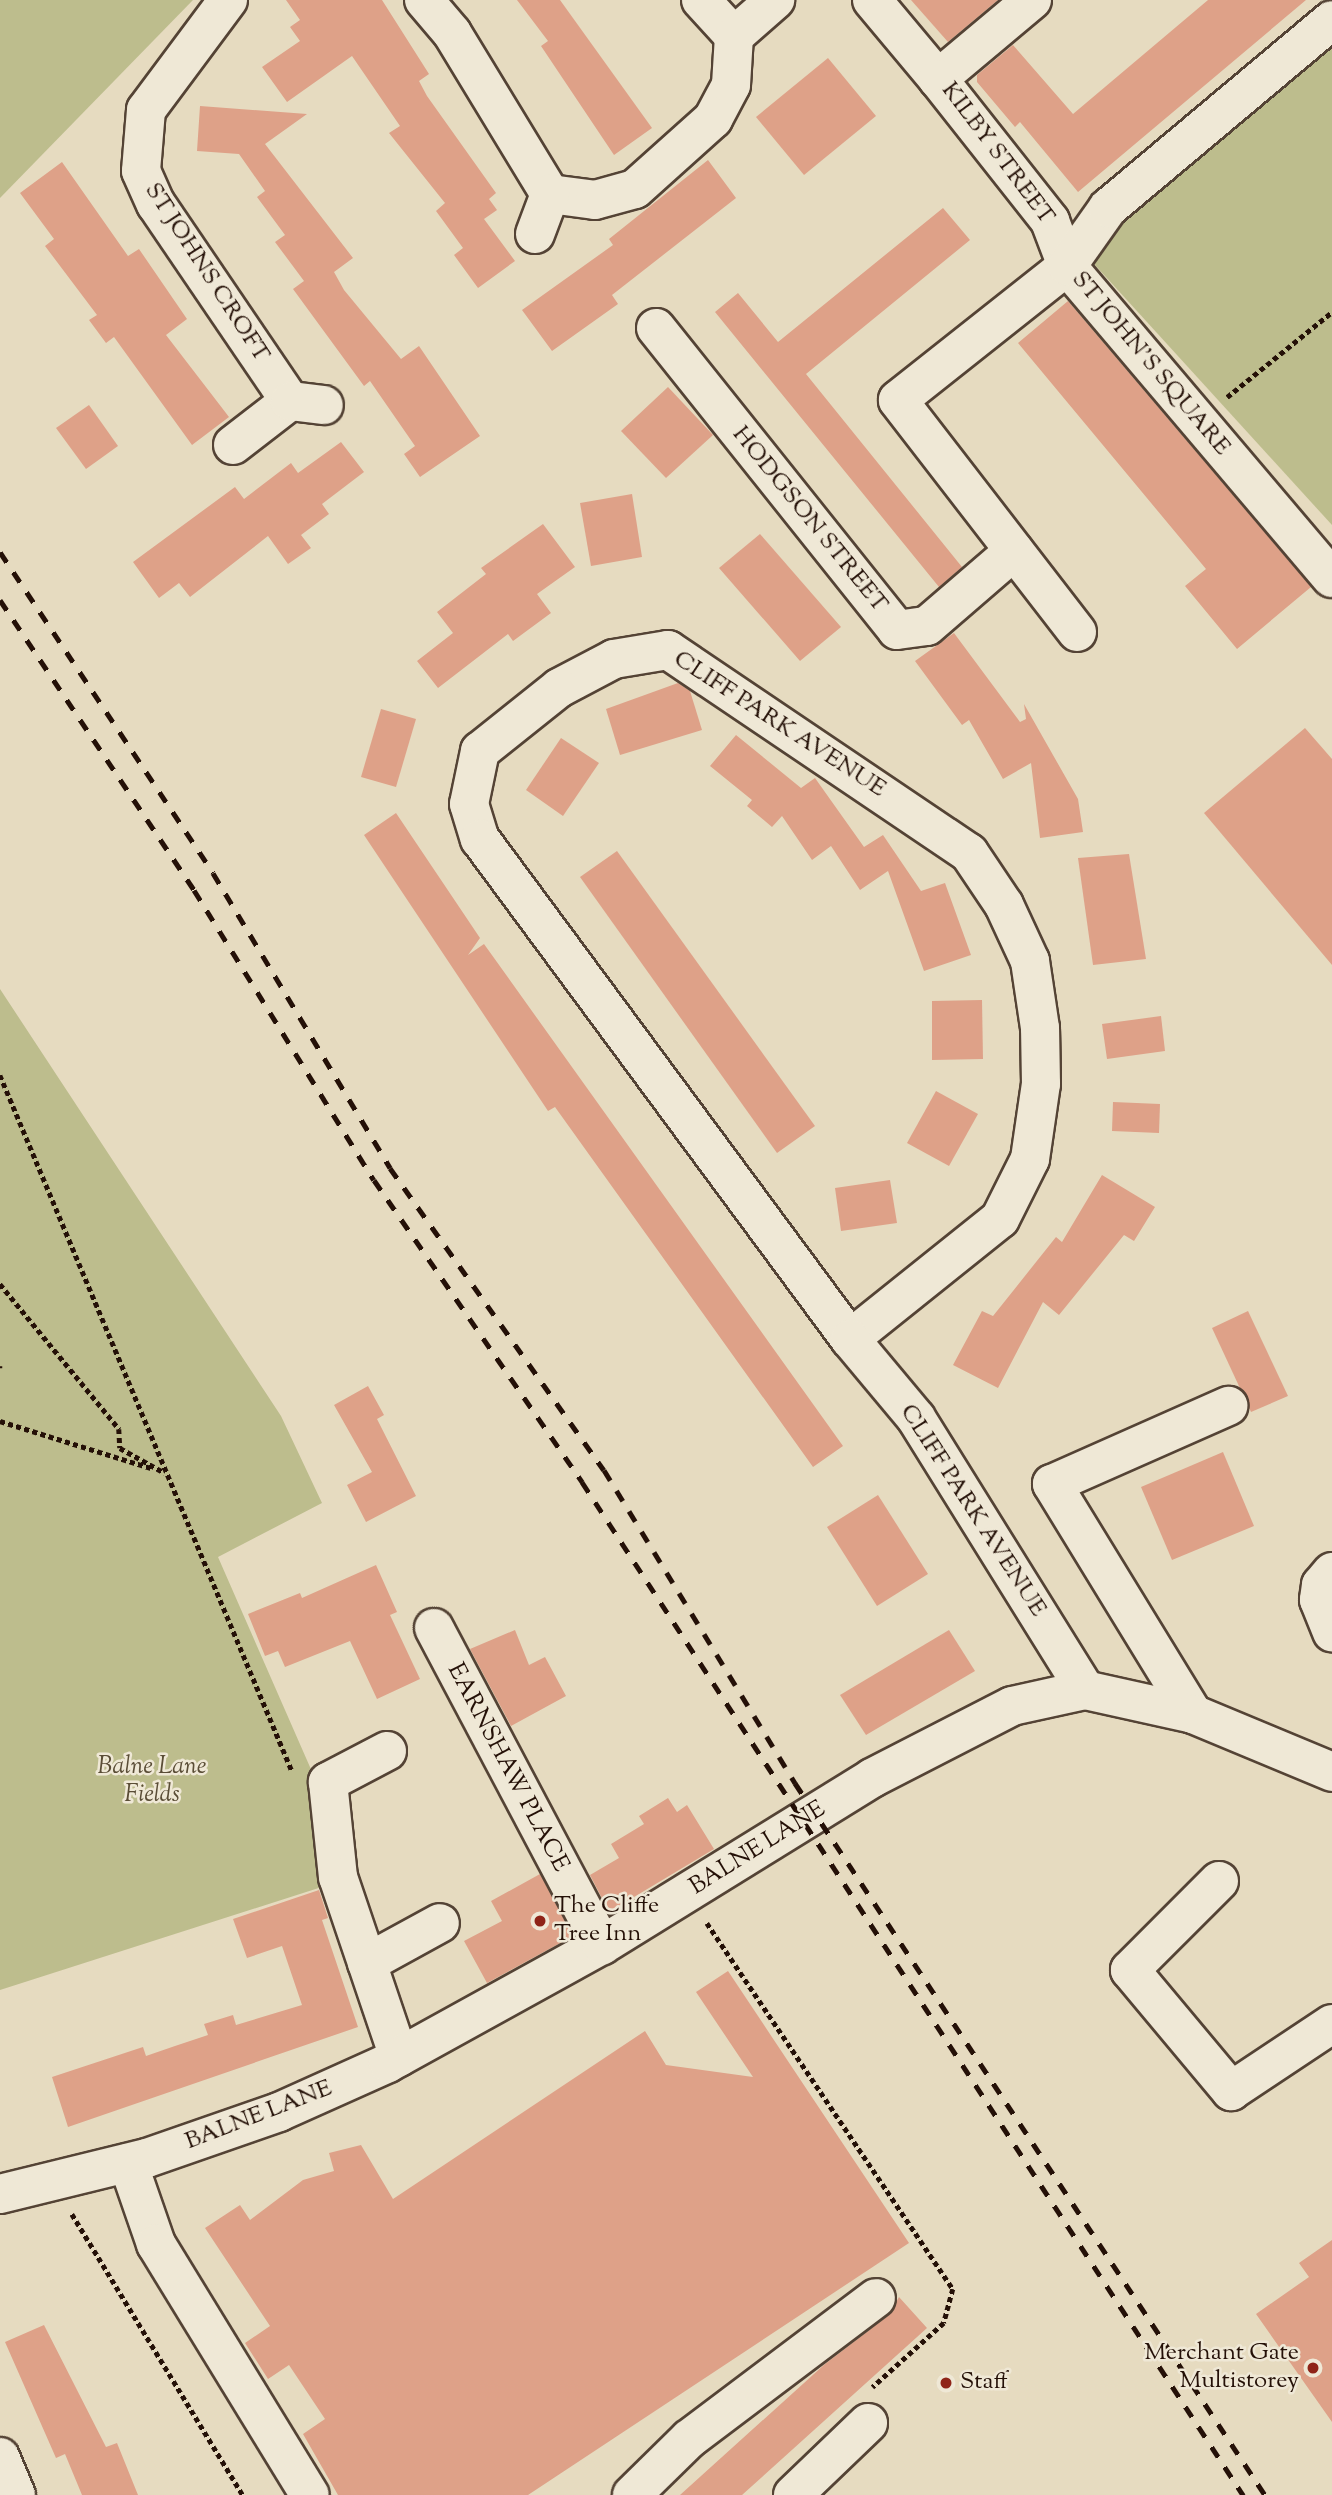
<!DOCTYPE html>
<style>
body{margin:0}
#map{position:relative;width:1332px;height:2495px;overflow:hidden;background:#e6dbc0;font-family:"Sorts Mill Goudy",serif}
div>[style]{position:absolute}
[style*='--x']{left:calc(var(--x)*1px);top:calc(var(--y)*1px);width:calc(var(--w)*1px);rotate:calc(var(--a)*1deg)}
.green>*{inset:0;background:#bdbd8d}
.building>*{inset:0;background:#dea188}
.path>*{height:4.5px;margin-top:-2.25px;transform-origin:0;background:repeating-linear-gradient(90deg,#241007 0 5px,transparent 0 8.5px)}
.roads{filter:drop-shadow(2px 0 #544335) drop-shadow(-2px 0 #544335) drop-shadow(0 2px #544335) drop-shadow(0 -2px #544335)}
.minor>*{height:38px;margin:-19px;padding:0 19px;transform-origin:19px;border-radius:19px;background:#efe8d6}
.rail>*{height:5px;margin-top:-2.5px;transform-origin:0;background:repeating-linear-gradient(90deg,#241007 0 12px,transparent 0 24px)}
.dots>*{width:19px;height:19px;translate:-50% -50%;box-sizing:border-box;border:4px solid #efe8d6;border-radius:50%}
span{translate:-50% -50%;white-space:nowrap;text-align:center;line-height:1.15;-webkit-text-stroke:5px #efe8d6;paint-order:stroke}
.street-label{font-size:24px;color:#241007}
.park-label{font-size:24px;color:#5a4d36;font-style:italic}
.poi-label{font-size:24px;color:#241007}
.left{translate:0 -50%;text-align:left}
.right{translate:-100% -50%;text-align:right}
</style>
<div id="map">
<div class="green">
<i style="clip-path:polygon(0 0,193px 0,0 198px)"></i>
<i style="clip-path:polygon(1332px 40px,1332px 525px,1095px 265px,1098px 246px,1111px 227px)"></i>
<i style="clip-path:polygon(0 989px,281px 1416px,322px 1503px,218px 1557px,317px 1783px,328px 1885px,0 1990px)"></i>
</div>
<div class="building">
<i style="clip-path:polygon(286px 0,382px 0,429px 74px,419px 81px,427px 96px,496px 193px,489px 199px,497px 210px,484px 219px,515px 261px,478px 288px,454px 255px,463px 248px,436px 211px,445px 203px,389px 133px,400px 126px,352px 56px,287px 102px,262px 67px,300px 41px,290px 27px,300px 20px)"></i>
<i style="clip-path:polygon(517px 0,560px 0,652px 128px,614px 155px,541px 46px,548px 41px)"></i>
<i style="clip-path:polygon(911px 0,998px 0,948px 42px)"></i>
<i style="clip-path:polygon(1208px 0,1306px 0,1078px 192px,1020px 122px,1015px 127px,977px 82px,977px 75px,1013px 45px,1073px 114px)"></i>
<i style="clip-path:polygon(828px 58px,876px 116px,804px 175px,756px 117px)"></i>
<i style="clip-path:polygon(200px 106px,307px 114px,265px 144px,353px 258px,334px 272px,344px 290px,401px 359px,419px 346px,480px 436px,420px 477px,404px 454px,415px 446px,370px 381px,364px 386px,293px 289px,304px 281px,275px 242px,285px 235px,257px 197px,265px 191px,239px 154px,197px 151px)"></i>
<i style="clip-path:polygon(708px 160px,736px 198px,612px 295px,618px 304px,552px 351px,522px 310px,613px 245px,609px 239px)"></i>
<i style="clip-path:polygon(62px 162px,128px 256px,139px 249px,187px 319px,166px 335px,229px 417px,192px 445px,114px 337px,106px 343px,89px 320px,97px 315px,45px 246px,54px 239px,20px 193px)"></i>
<i style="clip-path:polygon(943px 208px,970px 240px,806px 374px,962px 567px,939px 587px,715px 312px,738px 293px,778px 342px)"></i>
<i style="clip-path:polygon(1068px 301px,1311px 587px,1237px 649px,1185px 586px,1206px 569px,1018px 343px)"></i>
<i style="clip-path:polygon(668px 387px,713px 435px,666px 478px,621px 431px)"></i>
<i style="clip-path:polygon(89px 405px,118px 446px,86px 469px,56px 428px)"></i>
<i style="clip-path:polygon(341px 442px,364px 472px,322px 504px,329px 514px,301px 535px,311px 548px,288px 564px,268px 536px,190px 597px,179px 583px,159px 598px,133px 562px,235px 487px,244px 499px,291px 463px,298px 473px)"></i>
<i style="clip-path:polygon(632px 494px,642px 557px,591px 566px,580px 503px)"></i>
<i style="clip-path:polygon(543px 524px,575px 567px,537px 594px,551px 613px,513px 641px,508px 634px,438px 688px,417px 661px,453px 633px,437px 612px,486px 574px,481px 568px)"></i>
<i style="clip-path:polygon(760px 534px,841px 627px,800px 661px,719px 568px)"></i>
<i style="clip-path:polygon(954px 633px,1020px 722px,1026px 719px,1024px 704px,1078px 799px,1083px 832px,1040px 838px,1031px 763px,1003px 779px,969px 720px,962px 725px,915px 661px)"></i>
<i style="clip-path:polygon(678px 683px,690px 691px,702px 730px,620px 755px,606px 709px)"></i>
<i style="clip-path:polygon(381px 709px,416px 719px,396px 787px,361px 777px)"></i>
<i style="clip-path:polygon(1305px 728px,1332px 759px,1332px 965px,1204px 813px)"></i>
<i style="clip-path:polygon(736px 735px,801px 788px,815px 778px,864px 847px,883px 835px,921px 891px,945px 883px,971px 955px,924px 971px,888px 871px,860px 890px,831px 846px,812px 860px,782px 816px,772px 827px,747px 806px,752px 800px,710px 766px)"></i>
<i style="clip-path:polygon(561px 738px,599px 763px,563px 816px,526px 790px)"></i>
<i style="clip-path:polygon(396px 813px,480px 938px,468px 955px,484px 944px,843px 1446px,813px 1467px,555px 1107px,548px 1111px,364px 835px)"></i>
<i style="clip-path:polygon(617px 851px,815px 1126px,777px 1153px,580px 877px)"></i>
<i style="clip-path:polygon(1129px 854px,1146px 959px,1093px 965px,1078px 858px)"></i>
<i style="clip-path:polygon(982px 1000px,983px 1059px,932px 1060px,932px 1001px)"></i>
<i style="clip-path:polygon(1161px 1016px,1165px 1051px,1107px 1059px,1102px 1024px)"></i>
<i style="clip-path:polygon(936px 1091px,978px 1114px,949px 1166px,907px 1143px)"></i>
<i style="clip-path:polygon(1113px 1102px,1160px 1104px,1159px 1133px,1112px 1131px)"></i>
<i style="clip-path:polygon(1102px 1175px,1155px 1207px,1134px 1241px,1124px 1235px,1059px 1315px,1043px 1302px,998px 1388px,953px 1365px,982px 1311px,993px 1316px,1056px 1237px,1062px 1242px)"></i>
<i style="clip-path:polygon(890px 1180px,897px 1223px,841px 1231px,835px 1188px)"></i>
<i style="clip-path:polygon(1248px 1311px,1288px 1396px,1251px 1412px,1212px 1328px)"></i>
<i style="clip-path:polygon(368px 1386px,384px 1415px,377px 1419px,416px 1496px,366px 1522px,347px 1485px,372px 1472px,334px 1405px)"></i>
<i style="clip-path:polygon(1223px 1452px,1254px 1526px,1172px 1560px,1141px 1487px)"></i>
<i style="clip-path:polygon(878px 1495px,928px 1574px,877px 1606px,827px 1527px)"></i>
<i style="clip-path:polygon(376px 1565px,397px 1612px,390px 1615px,420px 1679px,377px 1699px,350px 1641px,285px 1667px,278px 1651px,265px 1656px,248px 1614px,300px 1593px,302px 1598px)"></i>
<i style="clip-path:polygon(515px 1630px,529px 1665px,545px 1657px,566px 1696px,511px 1726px,470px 1649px)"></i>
<i style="clip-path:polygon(949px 1630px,975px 1671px,866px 1735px,840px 1695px)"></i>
<i style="clip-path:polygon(668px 1798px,677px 1812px,687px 1805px,714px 1849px,609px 1912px,590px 1875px,619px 1858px,611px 1844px,644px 1824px,639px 1816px)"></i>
<i style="clip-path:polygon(540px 1874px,573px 1936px,487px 1983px,464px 1941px,502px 1921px,491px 1901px)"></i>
<i style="clip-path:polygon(319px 1890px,328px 1918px,322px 1920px,358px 2027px,68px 2127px,52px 2077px,143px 2047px,146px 2056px,175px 2046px,208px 2035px,204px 2024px,233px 2015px,236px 2025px,302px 2005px,282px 1946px,247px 1958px,233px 1919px)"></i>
<i style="clip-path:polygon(728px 1971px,909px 2243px,528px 2495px,338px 2495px,303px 2434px,325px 2419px,289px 2365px,268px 2379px,245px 2343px,270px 2326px,205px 2228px,240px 2205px,250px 2220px,303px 2180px,334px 2171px,329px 2153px,361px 2145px,393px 2199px,645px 2031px,666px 2065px,753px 2077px,696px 1992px)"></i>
<i style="clip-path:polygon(1332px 2240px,1332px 2422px,1256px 2314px,1309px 2277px,1299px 2263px)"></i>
<i style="clip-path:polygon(899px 2297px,927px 2328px,742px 2495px,680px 2495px,825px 2364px,889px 2315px)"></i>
<i style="clip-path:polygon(44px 2325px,106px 2447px,117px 2443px,138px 2495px,82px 2495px,65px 2454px,56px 2458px,5px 2342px)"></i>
</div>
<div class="path">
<i style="--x:1227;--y:397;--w:135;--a:-39"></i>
<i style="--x:0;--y:1075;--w:755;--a:67.24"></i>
<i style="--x:0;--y:1284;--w:188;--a:50.6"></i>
<i style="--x:119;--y:1429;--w:19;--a:87"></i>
<i style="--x:120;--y:1448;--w:51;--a:29.1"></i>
<i style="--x:0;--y:1366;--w:2;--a:90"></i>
<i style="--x:0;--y:1421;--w:161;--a:17.3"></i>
<i style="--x:707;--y:1923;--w:441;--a:56.1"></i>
<i style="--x:953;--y:2289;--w:35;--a:105"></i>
<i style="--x:944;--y:2323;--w:96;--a:138"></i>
<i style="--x:72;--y:2214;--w:329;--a:58.7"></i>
</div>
<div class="roads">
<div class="minor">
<i style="--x:228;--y:0;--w:137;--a:126.7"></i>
<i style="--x:146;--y:110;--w:61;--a:94.7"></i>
<i style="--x:141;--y:171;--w:36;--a:66"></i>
<i style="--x:156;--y:204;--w:238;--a:55.8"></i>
<i style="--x:424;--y:0;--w:43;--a:49.7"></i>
<i style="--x:452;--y:33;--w:188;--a:58.7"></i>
<i style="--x:550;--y:194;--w:45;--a:7.6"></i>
<i style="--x:595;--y:200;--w:41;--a:-15.4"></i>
<i style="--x:635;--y:189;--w:105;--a:-41.9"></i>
<i style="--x:713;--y:119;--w:38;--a:-62"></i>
<i style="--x:731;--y:85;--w:49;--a:-86.5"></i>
<i style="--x:701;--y:0;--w:49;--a:47.5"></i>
<i style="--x:734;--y:36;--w:55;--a:-41.3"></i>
<i style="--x:872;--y:0;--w:103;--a:50.1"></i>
<i style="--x:1032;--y:0;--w:123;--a:140"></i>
<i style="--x:938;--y:79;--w:181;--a:51.7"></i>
<i style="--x:1050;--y:221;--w:48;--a:69.3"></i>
<i style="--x:1067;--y:266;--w:409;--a:49.7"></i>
<i style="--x:535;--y:234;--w:43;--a:-69.4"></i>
<i style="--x:656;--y:328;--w:386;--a:51.4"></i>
<i style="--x:897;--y:630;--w:30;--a:-8"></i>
<i style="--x:927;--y:626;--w:115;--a:-40.8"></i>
<i style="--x:233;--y:445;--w:72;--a:-37.7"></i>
<i style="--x:290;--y:401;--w:34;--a:7"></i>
<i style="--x:1077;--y:632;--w:293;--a:-127.7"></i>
<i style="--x:898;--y:400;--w:216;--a:-38.4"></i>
<i style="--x:1067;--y:266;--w:71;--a:-54.7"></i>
<i style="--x:1108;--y:208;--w:292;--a:-40"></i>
<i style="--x:850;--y:1339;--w:192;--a:-38.7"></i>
<i style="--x:1000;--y:1219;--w:67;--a:-63.4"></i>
<i style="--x:1030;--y:1159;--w:76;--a:-81.7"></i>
<i style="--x:1041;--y:1084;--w:56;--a:-91"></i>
<i style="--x:1040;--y:1028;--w:68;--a:-98.5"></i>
<i style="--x:1030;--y:961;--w:62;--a:-114.9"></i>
<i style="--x:1004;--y:905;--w:63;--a:-123.9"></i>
<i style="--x:969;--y:853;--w:363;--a:-146"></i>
<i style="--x:668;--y:650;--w:55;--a:170.5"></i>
<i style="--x:614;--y:659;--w:62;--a:152.2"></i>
<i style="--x:559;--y:688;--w:101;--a:141.4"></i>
<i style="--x:480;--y:751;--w:54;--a:101.7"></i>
<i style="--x:469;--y:804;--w:37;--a:73"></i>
<i style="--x:480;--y:839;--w:622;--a:53.5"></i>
<i style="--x:850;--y:1339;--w:103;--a:50.1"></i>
<i style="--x:916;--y:1418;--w:320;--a:58.1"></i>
<i style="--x:1332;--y:1572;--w:17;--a:130"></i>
<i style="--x:1321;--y:1585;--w:15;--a:98"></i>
<i style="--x:1319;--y:1600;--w:35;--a:68"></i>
<i style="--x:434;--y:1628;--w:359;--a:62.1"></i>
<i style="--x:1193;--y:1714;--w:270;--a:-121.5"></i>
<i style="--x:1052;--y:1484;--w:193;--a:-23.9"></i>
<i style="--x:387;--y:1751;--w:67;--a:152.3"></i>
<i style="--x:328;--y:1782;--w:96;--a:84"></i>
<i style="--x:338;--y:1877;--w:190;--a:71.3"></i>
<i style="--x:1219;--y:1881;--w:126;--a:135"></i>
<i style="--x:1130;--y:1970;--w:158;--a:50.1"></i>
<i style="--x:1231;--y:2091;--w:121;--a:-33.6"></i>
<i style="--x:367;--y:1963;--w:83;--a:-28.7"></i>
<i style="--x:128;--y:2163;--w:86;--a:70.9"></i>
<i style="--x:156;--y:2244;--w:294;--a:58.5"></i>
<i style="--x:0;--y:2194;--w:151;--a:-13.8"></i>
<i style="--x:147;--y:2158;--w:140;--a:-19.2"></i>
<i style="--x:279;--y:2112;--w:120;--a:-24.2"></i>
<i style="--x:388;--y:2063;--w:244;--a:-28.9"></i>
<i style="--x:602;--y:1945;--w:317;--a:-31.7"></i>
<i style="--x:872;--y:1778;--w:157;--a:-27.2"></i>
<i style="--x:1012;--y:1706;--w:75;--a:-12.4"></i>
<i style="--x:1085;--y:1690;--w:111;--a:12.5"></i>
<i style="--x:1193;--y:1714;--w:151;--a:22.6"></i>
<i style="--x:0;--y:2457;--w:41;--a:67.2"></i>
<i style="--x:632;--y:2495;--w:80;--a:-44.5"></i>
<i style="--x:689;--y:2439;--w:234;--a:-37"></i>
<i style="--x:793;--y:2495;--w:104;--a:-43.8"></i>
</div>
</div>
<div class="rail">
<i style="--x:0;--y:552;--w:385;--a:56.4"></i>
<i style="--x:213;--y:873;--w:344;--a:59"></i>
<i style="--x:390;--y:1168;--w:370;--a:54.7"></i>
<i style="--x:604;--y:1470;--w:367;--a:58.6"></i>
<i style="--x:795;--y:1783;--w:853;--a:56.57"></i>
<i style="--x:0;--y:600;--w:349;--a:56.2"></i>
<i style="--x:194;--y:890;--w:341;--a:58.2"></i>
<i style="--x:374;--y:1180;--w:367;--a:55.4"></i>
<i style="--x:582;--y:1482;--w:1210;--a:56.87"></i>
</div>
<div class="dots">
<i style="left:540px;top:1921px;background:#8f2418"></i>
<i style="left:1313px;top:2368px;background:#8f2418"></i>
<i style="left:946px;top:2383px;background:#8f2418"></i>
</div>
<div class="street-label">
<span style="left:997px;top:154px;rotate:53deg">KILBY STREET</span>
<span style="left:206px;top:273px;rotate:57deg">ST JOHNS CROFT</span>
<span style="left:1150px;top:364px;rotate:50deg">ST JOHN'S SQUARE</span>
<span style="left:809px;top:520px;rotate:51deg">HODGSON STREET</span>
<span style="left:779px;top:725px;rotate:33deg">CLIFF PARK AVENUE</span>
<span style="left:972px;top:1511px;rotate:57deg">CLIFF PARK AVENUE</span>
<span style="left:507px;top:1768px;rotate:62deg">EARNSHAW PLACE</span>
<span style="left:758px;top:1849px;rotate:-32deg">BALNE LANE</span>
<span style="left:259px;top:2116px;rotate:-21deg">BALNE LANE</span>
</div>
<div class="park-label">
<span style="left:152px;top:1782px">Balne Lane<br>Fields</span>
</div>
<div class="poi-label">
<span class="left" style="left:554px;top:1921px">The Cliffe<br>Tree Inn</span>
<span class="right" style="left:1299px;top:2368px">Merchant Gate<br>Multistorey</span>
<span class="left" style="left:960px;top:2383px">Staff</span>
</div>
</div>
